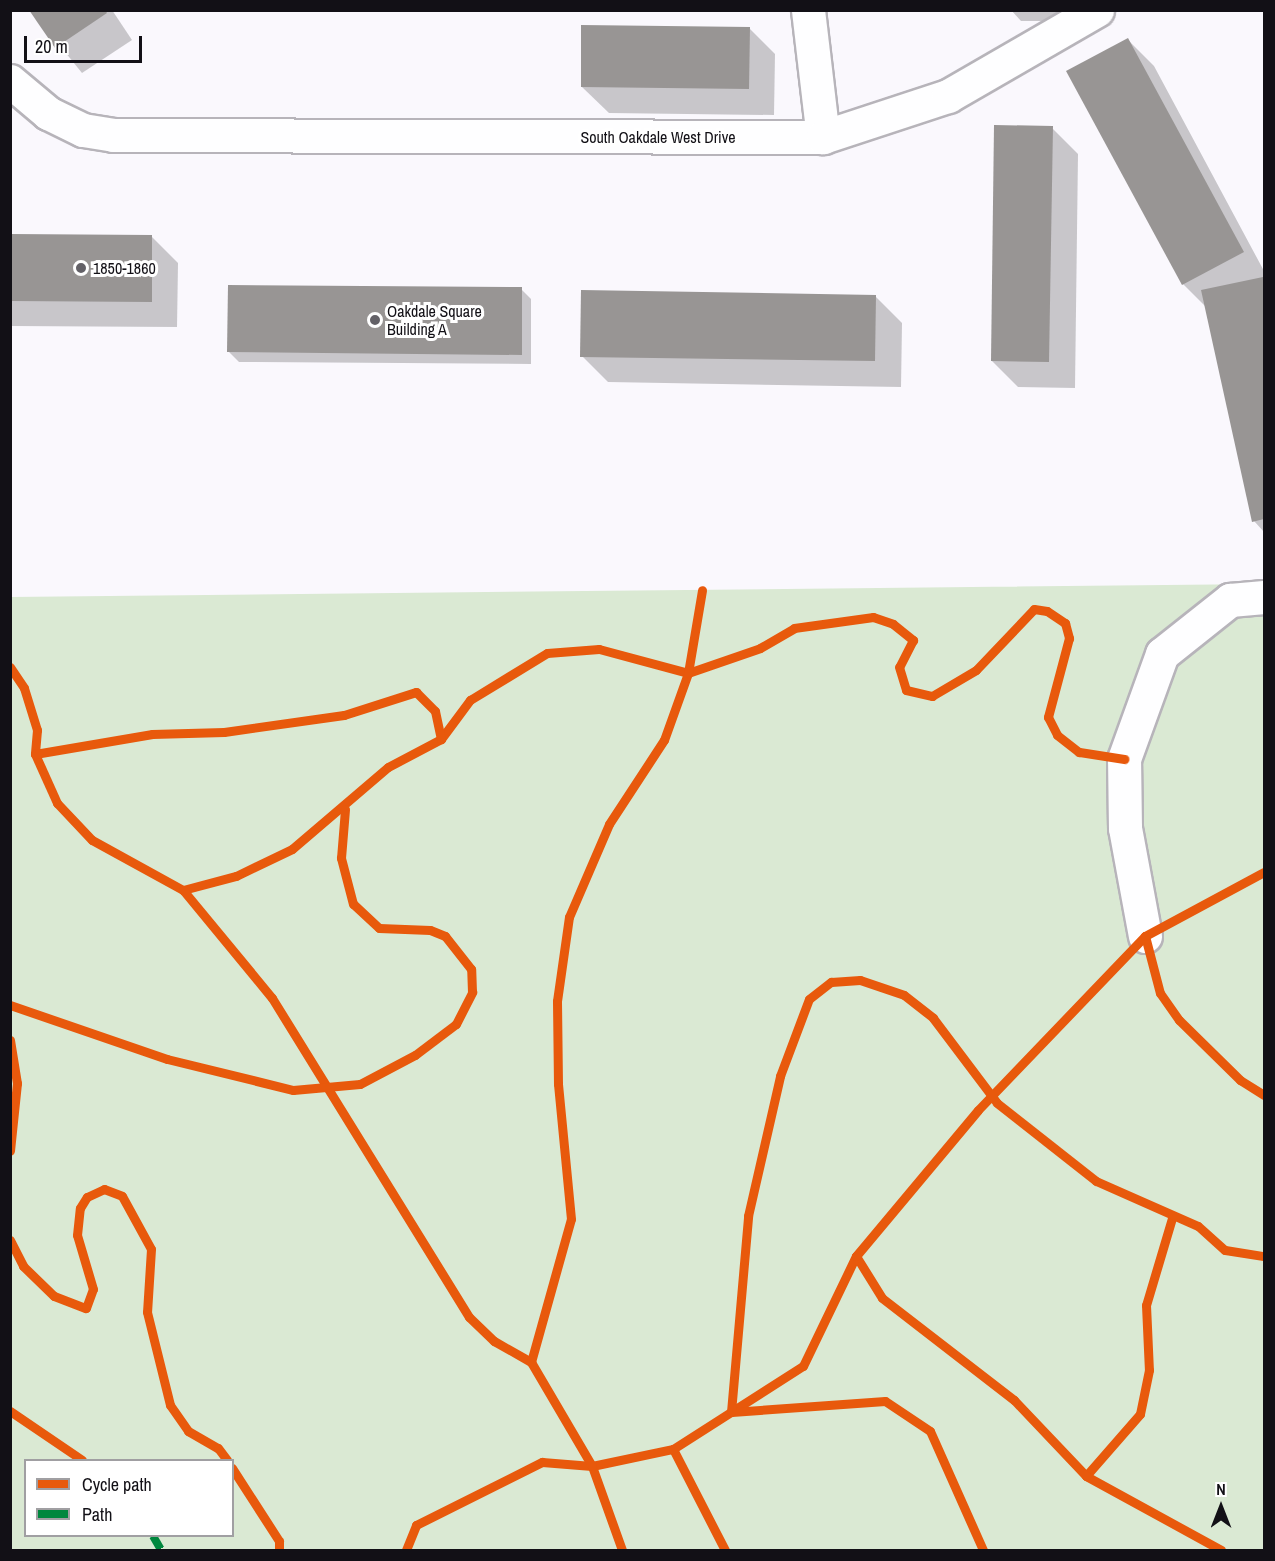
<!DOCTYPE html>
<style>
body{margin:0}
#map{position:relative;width:1275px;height:1561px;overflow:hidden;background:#faf8fd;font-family:"Archivo Narrow",sans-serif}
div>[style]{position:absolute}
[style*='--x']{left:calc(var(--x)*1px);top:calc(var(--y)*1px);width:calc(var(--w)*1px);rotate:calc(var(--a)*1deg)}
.green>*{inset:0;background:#dae9d3}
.shadow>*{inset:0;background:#0003}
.building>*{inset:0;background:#989594}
.roads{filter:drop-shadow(2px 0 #b7b4ba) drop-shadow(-2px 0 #b7b4ba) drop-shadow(0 2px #b7b4ba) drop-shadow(0 -2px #b7b4ba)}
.minor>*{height:33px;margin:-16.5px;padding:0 16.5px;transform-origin:16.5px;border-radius:16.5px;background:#fefeff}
.quiet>*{height:8px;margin-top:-4px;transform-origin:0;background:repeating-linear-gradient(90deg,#00873e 0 15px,transparent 0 23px)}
.cycleway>*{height:9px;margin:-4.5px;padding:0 4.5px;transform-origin:4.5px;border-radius:4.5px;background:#e8590c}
.dots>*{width:16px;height:16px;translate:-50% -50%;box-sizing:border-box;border:3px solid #fff;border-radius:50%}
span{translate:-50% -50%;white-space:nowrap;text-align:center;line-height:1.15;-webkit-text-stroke:6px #fff;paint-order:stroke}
.street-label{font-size:16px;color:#121016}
.poi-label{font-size:16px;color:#121016}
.left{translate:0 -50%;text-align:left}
.frame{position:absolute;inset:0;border:12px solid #121016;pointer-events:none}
.legend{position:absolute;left:24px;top:1459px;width:210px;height:78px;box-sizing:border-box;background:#fff;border:2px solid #a09fa2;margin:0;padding:8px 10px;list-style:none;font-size:18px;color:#121016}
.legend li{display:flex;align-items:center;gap:12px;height:30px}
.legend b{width:30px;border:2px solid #a09fa2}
.north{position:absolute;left:1191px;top:1477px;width:60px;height:60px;-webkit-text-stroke:4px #fff;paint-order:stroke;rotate:0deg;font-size:16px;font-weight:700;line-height:24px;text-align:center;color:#121016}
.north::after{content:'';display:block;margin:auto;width:21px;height:27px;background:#121016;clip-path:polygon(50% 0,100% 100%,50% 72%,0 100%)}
.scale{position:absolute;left:24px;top:36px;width:118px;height:27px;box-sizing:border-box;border:3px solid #121016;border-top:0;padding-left:8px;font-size:18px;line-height:21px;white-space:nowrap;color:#121016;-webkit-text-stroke:4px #fff;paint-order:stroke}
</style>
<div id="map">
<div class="green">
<i style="clip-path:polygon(evenodd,1264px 584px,1264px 1550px,11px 1550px,10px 597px,1264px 584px,26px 1460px,232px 1460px,232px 1536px,26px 1536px,26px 1460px)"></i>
</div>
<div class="shadow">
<i style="clip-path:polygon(31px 10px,112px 10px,132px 40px,82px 73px)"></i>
<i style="clip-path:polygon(1011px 10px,1082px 10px,1082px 21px,1021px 21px)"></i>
<i style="clip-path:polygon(749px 28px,775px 54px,774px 115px,609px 113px,582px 87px)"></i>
<i style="clip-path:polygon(1128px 40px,1154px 66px,1264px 271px,1264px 532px,1254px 521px,1206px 307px,1183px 284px)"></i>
<i style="clip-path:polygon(1052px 128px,1078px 154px,1075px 388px,1018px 387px,992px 361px)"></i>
<i style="clip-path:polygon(10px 236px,152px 237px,178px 263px,177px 327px,10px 326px)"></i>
<i style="clip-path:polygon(521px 289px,531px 299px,531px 364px,239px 362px,229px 352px)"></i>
<i style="clip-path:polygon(876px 297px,902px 323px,901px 387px,608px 382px,582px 356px)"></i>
</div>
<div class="building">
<i style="clip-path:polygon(29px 10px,105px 10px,107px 13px,55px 48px)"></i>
<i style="clip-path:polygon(581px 25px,750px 27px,749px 89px,581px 87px)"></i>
<i style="clip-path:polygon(1128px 38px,1244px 252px,1182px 285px,1066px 71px)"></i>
<i style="clip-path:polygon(994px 125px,1053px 126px,1049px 362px,991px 361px)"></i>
<i style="clip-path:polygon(10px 234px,152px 235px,152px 302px,10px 301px)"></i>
<i style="clip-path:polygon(1263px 277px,1264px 519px,1252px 522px,1201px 290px)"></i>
<i style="clip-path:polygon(228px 285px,522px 287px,522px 355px,227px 352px)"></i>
<i style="clip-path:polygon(581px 290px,876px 295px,875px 361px,580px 357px)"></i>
</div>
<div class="roads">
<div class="minor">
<i style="--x:808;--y:10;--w:128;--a:83.3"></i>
<i style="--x:10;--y:81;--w:50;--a:40.1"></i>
<i style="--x:48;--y:113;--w:39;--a:26"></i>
<i style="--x:83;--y:130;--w:30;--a:9"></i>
<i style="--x:113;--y:135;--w:710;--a:0.16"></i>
<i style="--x:823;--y:137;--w:132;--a:-18.2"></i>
<i style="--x:948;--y:96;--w:172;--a:-30"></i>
<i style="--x:1145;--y:936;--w:110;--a:-100.5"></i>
<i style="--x:1125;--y:828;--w:69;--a:-90.8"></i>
<i style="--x:1124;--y:759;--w:112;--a:-70.1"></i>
<i style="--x:1162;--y:654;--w:87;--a:-38.5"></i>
<i style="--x:1230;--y:600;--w:34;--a:-5"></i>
</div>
</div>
<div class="quiet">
<i style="--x:153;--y:1536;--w:16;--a:60"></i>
</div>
<div class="cycleway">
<i style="--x:10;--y:667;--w:25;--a:56"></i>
<i style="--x:24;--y:688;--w:44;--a:72.8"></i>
<i style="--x:37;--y:730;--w:24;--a:95"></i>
<i style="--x:35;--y:754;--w:54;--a:65.8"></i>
<i style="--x:57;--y:803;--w:51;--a:46.6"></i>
<i style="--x:92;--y:840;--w:104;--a:28.8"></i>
<i style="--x:183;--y:890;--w:55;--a:-14.8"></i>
<i style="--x:236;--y:876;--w:62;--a:-25.7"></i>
<i style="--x:292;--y:849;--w:126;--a:-40.5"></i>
<i style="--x:388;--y:767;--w:60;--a:-27.8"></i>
<i style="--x:441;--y:739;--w:49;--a:-53.4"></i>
<i style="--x:470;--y:700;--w:90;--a:-31.4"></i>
<i style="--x:547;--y:653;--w:52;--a:-4.4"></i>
<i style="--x:599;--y:649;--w:92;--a:15.1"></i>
<i style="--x:688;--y:673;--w:76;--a:-19.1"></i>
<i style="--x:760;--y:648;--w:39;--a:-30"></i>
<i style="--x:794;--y:628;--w:80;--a:-7.9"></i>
<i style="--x:873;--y:617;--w:21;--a:19"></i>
<i style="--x:893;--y:624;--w:26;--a:39"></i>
<i style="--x:913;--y:640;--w:30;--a:117"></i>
<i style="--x:899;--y:667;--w:24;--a:73"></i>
<i style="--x:906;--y:690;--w:27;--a:13"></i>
<i style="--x:932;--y:696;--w:51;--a:-30.6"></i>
<i style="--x:976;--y:670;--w:84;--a:-46.4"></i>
<i style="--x:1034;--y:609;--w:13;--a:9"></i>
<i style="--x:1047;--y:611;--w:22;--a:34"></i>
<i style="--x:1065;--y:623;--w:16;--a:75"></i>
<i style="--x:1069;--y:638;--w:82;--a:104.9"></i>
<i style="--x:1048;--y:717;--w:20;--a:63"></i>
<i style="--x:1057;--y:735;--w:28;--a:38"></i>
<i style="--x:1079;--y:752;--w:46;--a:8.8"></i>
<i style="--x:35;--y:754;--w:119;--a:-9.7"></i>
<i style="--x:152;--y:734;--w:72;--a:-1.6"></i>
<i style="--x:224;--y:732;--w:121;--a:-8.1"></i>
<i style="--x:344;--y:715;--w:76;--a:-17.7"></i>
<i style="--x:416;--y:692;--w:27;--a:45"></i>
<i style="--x:435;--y:711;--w:29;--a:78"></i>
<i style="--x:183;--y:890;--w:140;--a:50.5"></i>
<i style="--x:272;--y:998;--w:375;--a:58.3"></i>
<i style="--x:469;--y:1317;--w:35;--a:44"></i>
<i style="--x:494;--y:1341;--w:43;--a:29.6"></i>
<i style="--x:1145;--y:936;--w:59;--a:75.3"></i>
<i style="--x:1160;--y:993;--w:33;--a:55"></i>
<i style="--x:1179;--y:1020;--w:86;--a:44.5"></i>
<i style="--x:1240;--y:1080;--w:28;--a:32"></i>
<i style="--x:10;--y:1005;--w:166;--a:19"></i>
<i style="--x:167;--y:1059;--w:130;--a:13.8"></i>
<i style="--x:293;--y:1090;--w:67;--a:-5.1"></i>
<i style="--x:360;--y:1084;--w:62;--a:-27.8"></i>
<i style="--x:415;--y:1055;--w:51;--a:-37.1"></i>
<i style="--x:456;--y:1024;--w:36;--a:-63"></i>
<i style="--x:472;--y:992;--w:23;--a:-92"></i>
<i style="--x:471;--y:969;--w:42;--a:-128.2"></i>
<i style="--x:445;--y:936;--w:16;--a:-158"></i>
<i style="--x:430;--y:930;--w:51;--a:-177.8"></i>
<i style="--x:379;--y:928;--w:35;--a:-137"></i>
<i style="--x:353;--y:904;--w:48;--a:-104.6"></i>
<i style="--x:341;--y:858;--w:49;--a:-85.3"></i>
<i style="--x:10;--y:1040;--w:44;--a:80.8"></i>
<i style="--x:17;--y:1083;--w:68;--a:95.9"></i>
<i style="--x:1172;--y:1218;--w:91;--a:106.6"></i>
<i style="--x:1146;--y:1305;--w:65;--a:87.4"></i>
<i style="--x:1149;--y:1370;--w:45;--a:101.6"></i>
<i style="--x:1140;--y:1414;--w:82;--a:131.1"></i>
<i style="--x:1086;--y:1476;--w:154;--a:28.7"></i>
<i style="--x:10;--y:1240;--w:29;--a:63"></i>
<i style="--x:23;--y:1266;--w:43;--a:44.1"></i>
<i style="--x:54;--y:1296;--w:34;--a:21"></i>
<i style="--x:86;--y:1308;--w:20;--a:-70"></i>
<i style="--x:93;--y:1289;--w:56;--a:-106.5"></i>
<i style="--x:77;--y:1235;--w:27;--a:-84"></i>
<i style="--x:80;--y:1208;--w:13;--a:-58"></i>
<i style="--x:87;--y:1197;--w:19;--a:-25"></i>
<i style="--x:104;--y:1189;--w:19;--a:21"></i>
<i style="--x:122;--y:1196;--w:60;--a:61.3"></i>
<i style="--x:151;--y:1249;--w:63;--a:93.6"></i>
<i style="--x:147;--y:1312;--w:96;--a:76.1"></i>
<i style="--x:170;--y:1405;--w:32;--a:55"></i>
<i style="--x:188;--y:1431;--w:34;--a:30"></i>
<i style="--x:218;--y:1448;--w:15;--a:53"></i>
<i style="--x:856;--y:1256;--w:49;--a:58.2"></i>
<i style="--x:882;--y:1298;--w:167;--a:37.7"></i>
<i style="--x:1014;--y:1400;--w:105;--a:46.5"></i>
<i style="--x:10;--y:1411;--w:87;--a:34.2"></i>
<i style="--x:673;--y:1449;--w:114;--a:62.8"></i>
<i style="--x:232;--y:1468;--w:87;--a:57.2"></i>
<i style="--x:279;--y:1541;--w:9;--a:90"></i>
<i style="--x:406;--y:1550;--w:27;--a:-68"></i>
<i style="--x:416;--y:1525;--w:141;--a:-26.6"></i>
<i style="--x:542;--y:1462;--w:50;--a:4.6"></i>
<i style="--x:592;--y:1466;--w:83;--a:-11.9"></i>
<i style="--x:673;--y:1449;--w:154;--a:-32.6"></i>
<i style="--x:803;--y:1366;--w:122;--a:-64.3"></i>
<i style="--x:856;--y:1256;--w:190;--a:-50.1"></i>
<i style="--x:978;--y:1110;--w:241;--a:-46.2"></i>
<i style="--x:1145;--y:936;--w:135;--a:-28.3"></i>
<i style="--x:622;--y:1550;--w:89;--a:-109.7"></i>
<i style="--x:592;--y:1466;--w:121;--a:-120.4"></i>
<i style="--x:531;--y:1362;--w:148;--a:-74.4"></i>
<i style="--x:571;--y:1219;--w:136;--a:-95.5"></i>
<i style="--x:558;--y:1084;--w:83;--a:-90.7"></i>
<i style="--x:557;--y:1001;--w:85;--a:-81.9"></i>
<i style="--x:569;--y:917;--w:101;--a:-66.7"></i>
<i style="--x:609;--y:824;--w:100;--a:-56.8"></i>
<i style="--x:664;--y:740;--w:71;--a:-70.3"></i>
<i style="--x:688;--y:673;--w:84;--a:-80.4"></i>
<i style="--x:983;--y:1550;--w:130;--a:-114"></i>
<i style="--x:930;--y:1431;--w:54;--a:-146.3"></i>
<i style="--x:885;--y:1401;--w:154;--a:175.9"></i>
<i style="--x:731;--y:1412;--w:197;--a:-85"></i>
<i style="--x:748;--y:1216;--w:144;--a:-77.1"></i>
<i style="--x:780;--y:1076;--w:82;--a:-69.4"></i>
<i style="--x:809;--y:999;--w:28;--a:-38"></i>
<i style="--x:831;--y:982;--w:29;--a:-4"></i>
<i style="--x:860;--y:980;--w:46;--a:18.8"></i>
<i style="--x:904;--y:995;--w:37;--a:38"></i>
<i style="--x:933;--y:1018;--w:106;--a:53"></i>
<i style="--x:997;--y:1103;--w:126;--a:38.2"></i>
<i style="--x:1096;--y:1181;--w:111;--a:23.8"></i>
<i style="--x:1198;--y:1226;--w:36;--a:42"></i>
<i style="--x:1225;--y:1250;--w:39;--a:9"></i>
</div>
<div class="dots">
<i style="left:81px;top:268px;background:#636167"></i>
<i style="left:375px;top:320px;background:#636167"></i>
</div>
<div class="street-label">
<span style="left:658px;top:137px">South Oakdale West Drive</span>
</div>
<div class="poi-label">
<span class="left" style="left:93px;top:268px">1850-1860</span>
<span class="left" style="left:387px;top:320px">Oakdale Square<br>Building A</span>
</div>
<div class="frame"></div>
<ul class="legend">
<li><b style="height:8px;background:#e8590c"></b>Cycle path</li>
<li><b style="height:8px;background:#00873e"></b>Path</li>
</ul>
<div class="north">N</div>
<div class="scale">20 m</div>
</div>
